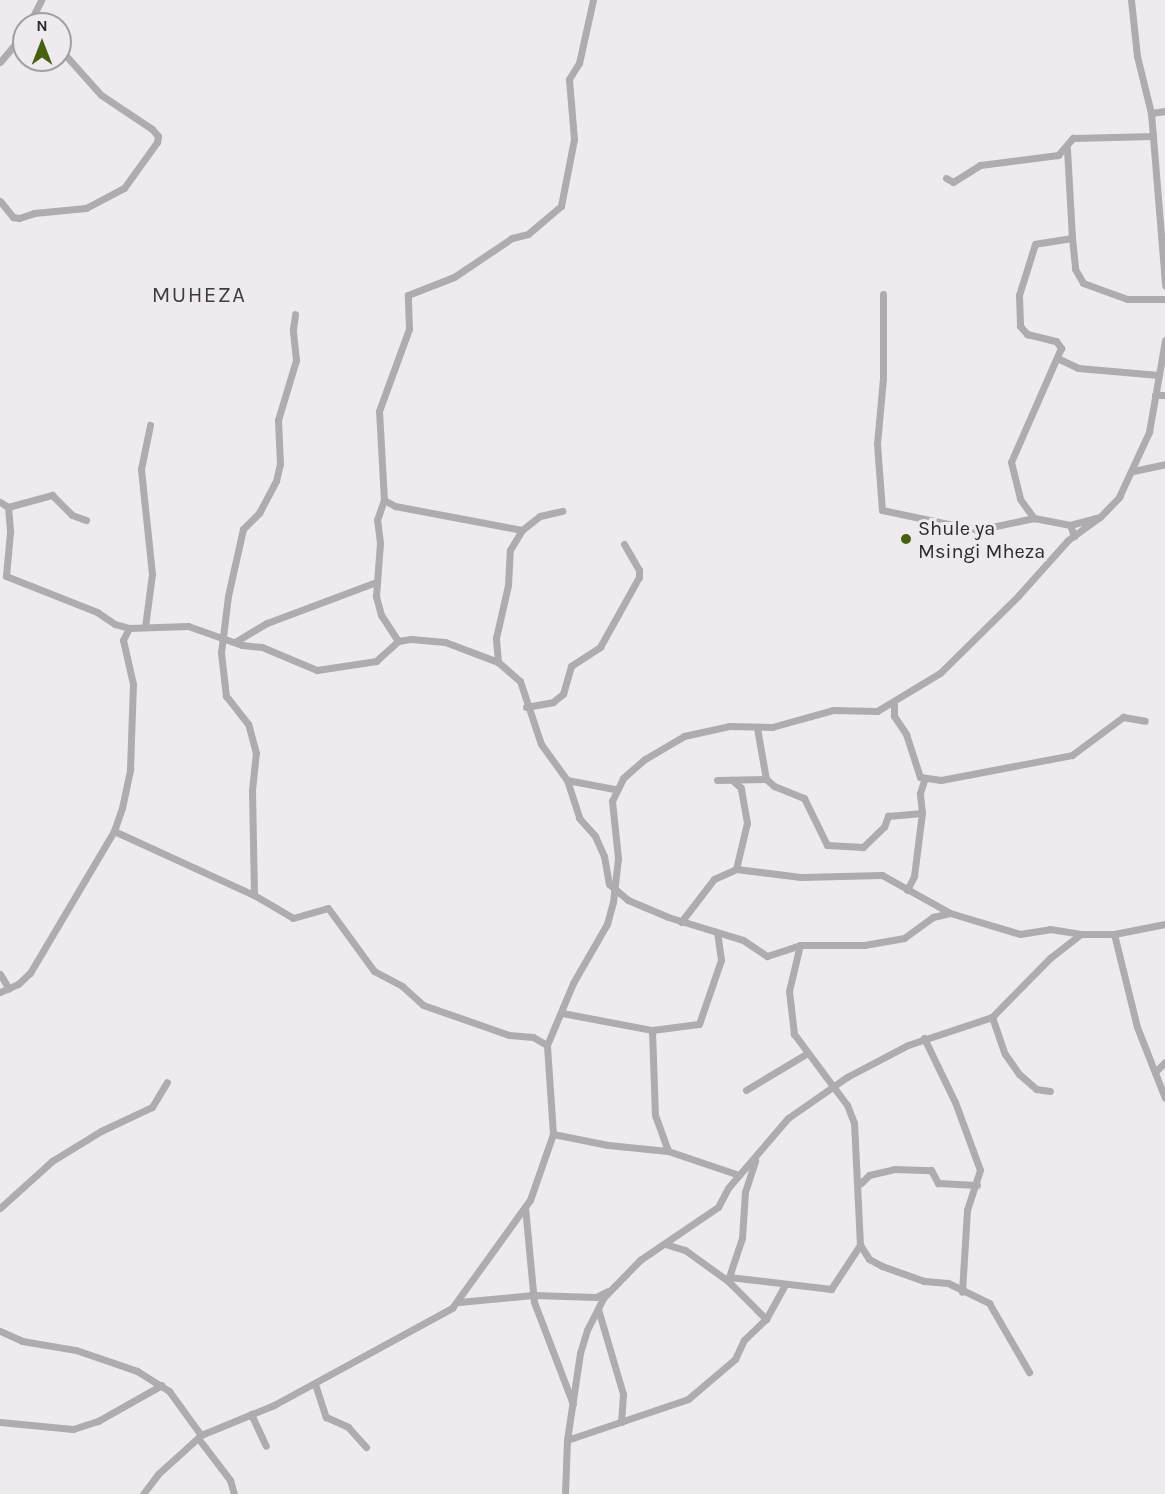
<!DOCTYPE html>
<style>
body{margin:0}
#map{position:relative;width:1165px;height:1494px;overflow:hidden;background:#efeaef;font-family:Karla,sans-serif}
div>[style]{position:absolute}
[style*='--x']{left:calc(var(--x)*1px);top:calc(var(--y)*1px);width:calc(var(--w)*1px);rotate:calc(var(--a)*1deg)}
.minor>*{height:7px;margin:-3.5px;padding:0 3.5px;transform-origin:3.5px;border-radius:3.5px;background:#aeacaf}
.dots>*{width:16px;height:16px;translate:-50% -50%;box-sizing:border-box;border:3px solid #efeaef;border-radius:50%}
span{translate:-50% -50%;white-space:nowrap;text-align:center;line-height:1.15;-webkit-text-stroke:6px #efeaef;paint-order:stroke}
.poi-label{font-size:20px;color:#2d2b2d}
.left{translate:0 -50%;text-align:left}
.quarter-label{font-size:22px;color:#3f3c40;letter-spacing:1.5px}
.north{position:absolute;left:12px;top:12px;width:60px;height:60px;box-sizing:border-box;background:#efeaef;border:2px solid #a19ea1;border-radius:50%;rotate:0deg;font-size:16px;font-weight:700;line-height:24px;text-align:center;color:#2d2b2d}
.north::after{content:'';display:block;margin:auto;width:21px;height:27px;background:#47600e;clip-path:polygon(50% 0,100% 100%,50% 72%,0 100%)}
</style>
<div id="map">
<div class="minor">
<i style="--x:1131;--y:0;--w:56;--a:83.9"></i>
<i style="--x:1137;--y:56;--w:59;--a:76.2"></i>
<i style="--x:1151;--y:113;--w:173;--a:85.3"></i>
<i style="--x:29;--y:24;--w:27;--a:-63"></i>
<i style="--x:0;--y:62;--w:38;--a:-50"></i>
<i style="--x:1151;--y:113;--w:14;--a:-8"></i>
<i style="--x:1067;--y:149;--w:89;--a:86.8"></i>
<i style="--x:1072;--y:238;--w:37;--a:171"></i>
<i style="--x:1035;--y:244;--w:53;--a:107.4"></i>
<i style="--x:1019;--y:295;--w:31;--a:88"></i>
<i style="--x:1020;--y:326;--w:11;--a:49"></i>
<i style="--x:1027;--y:334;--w:30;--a:14"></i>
<i style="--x:1056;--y:341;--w:9;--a:54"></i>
<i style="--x:1061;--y:348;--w:124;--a:113.7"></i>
<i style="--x:1011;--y:462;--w:38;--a:76"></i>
<i style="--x:1020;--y:499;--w:24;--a:54"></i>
<i style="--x:1034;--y:518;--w:37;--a:11"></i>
<i style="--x:1070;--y:525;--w:12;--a:70"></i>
<i style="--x:946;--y:178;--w:8;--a:30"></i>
<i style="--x:953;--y:182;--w:32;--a:-32"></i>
<i style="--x:980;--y:165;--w:79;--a:-7.3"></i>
<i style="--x:1058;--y:155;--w:23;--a:-49"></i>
<i style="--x:1073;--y:138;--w:80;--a:-1.4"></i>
<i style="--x:0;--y:201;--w:21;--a:51"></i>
<i style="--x:13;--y:217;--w:6;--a:9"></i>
<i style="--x:19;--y:218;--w:16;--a:-18"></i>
<i style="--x:34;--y:213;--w:52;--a:-5.5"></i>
<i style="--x:86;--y:208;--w:43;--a:-27.8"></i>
<i style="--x:124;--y:188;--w:57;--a:-54.3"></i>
<i style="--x:157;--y:142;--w:6;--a:-81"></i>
<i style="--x:158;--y:136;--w:9;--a:-131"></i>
<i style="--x:152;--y:129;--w:61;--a:-146.3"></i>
<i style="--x:101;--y:95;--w:62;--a:-131.7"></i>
<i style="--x:1072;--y:238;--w:31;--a:84"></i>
<i style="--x:1075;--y:269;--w:16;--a:60"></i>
<i style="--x:1083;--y:283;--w:47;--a:20"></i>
<i style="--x:1127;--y:299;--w:38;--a:0"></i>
<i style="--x:883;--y:294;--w:84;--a:90"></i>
<i style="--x:883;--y:378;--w:66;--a:95.2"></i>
<i style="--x:877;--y:444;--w:66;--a:85.7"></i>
<i style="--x:882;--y:510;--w:97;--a:11.9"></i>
<i style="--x:977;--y:530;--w:58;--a:-11.9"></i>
<i style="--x:1057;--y:358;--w:23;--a:25"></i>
<i style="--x:1078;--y:368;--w:81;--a:4.9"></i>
<i style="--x:1155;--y:395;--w:10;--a:0"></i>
<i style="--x:1133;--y:471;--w:33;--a:-12"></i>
<i style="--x:384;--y:500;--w:13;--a:29"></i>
<i style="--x:395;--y:506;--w:129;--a:10.7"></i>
<i style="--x:0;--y:502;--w:9;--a:32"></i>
<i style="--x:8;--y:507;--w:25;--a:85"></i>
<i style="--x:10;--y:532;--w:44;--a:95.2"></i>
<i style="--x:6;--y:576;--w:98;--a:21.6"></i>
<i style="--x:97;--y:612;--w:22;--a:34"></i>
<i style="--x:115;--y:624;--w:15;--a:16"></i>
<i style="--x:129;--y:628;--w:59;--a:-1.9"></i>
<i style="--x:188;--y:626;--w:57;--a:19.4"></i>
<i style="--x:242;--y:645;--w:20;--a:6"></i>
<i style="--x:262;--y:647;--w:60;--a:22.7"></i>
<i style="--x:317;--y:670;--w:60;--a:-8.7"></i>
<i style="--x:376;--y:661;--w:30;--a:-42"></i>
<i style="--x:398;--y:641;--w:13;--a:-9"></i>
<i style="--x:411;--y:639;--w:34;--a:5"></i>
<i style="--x:445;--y:642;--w:57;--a:20.7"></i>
<i style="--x:498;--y:662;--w:29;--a:41"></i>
<i style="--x:520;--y:681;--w:66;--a:71.6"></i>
<i style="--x:541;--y:744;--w:44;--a:54.2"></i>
<i style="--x:567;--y:780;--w:40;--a:72"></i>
<i style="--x:579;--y:818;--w:24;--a:48"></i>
<i style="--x:595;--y:836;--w:22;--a:66"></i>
<i style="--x:604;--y:856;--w:28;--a:80"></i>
<i style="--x:609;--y:884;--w:25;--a:40"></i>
<i style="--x:628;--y:900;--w:43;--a:23"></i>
<i style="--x:668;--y:917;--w:78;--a:17"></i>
<i style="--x:743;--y:940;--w:29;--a:34"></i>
<i style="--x:767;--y:956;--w:35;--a:-18"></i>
<i style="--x:800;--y:945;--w:64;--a:0"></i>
<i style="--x:864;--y:945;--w:41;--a:-9.9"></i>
<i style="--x:904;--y:938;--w:36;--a:-36"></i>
<i style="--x:933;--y:917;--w:17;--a:-13"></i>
<i style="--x:950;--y:913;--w:73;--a:16.7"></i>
<i style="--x:1020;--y:934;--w:30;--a:-9"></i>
<i style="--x:1050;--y:929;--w:31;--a:9"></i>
<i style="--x:8;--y:507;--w:46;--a:-15.3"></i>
<i style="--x:52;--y:495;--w:28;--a:45"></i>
<i style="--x:72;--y:515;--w:15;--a:20"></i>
<i style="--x:1070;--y:525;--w:28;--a:-15"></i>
<i style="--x:145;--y:627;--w:53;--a:-82.5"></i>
<i style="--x:152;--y:574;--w:106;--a:-96"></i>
<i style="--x:141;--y:469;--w:45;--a:-78.4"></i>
<i style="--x:398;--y:641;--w:31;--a:-123"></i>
<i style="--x:381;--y:615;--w:20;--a:-105"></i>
<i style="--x:376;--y:596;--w:53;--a:-85.7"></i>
<i style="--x:380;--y:543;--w:23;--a:-97"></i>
<i style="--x:377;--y:520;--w:21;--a:-71"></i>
<i style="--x:384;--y:500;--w:89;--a:-93.2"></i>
<i style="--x:379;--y:411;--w:87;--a:-69.9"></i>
<i style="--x:409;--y:329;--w:34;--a:-92"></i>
<i style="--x:408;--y:295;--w:49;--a:-21.4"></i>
<i style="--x:454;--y:277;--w:70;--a:-33.9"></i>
<i style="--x:512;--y:238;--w:16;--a:-14"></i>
<i style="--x:528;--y:234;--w:43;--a:-40.3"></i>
<i style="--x:561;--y:206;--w:68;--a:-79"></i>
<i style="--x:574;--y:139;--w:60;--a:-94.8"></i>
<i style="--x:569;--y:79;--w:19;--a:-58"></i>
<i style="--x:579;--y:63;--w:65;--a:-77.5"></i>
<i style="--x:235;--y:642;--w:37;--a:-31"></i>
<i style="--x:267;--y:623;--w:116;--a:-20.6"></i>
<i style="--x:498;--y:662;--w:24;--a:-95"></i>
<i style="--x:496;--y:638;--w:54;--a:-77.2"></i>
<i style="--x:508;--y:585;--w:35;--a:-87"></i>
<i style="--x:510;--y:550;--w:23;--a:-59"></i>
<i style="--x:522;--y:530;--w:23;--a:-38"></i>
<i style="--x:540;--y:516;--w:23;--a:-13"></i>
<i style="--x:894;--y:703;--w:13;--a:90"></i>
<i style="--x:894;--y:716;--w:22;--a:56"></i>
<i style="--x:906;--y:734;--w:45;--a:72"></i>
<i style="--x:920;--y:777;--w:21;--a:8"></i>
<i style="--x:941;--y:780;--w:133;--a:-10.8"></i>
<i style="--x:1072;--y:755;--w:64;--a:-36.7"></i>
<i style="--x:1123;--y:717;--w:22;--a:10"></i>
<i style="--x:526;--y:707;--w:27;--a:-10"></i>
<i style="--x:553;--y:702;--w:13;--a:-39"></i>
<i style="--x:563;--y:694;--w:29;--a:-74"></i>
<i style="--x:571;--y:666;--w:35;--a:-33"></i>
<i style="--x:600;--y:647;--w:80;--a:-60.9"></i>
<i style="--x:639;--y:577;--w:7;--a:-90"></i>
<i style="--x:639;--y:570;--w:30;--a:-120"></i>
<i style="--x:757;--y:728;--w:52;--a:80"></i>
<i style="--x:766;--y:779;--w:11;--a:41"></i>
<i style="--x:774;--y:786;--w:32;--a:22"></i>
<i style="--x:804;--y:798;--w:52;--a:63.9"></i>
<i style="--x:827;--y:845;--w:36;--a:3"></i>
<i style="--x:863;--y:847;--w:29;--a:-44"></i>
<i style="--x:884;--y:827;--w:12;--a:-70"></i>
<i style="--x:888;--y:816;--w:34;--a:-5"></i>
<i style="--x:567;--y:780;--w:48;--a:10.8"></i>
<i style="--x:717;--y:780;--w:49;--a:-1.2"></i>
<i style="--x:114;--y:831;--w:154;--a:24.6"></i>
<i style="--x:254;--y:895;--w:45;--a:30.5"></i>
<i style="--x:293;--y:918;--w:36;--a:-16"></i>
<i style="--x:328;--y:908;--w:78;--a:53.9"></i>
<i style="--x:374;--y:971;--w:32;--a:28"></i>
<i style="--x:402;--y:986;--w:28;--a:42"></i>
<i style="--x:423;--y:1005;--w:91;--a:19.2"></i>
<i style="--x:509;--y:1035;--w:24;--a:5"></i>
<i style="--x:533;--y:1037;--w:16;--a:30"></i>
<i style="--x:736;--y:869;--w:65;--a:7"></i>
<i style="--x:801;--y:877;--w:81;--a:-1.4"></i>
<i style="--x:882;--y:875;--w:78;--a:29.2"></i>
<i style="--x:907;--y:890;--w:16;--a:-63"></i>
<i style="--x:914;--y:876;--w:64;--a:-82.8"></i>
<i style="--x:922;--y:813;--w:20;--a:-96"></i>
<i style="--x:920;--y:793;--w:16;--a:-72"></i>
<i style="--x:254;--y:895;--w:105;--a:-91.1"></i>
<i style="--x:252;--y:790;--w:37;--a:-84"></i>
<i style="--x:256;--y:753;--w:30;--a:-105"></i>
<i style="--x:248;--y:724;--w:36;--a:-128"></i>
<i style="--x:226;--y:696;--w:43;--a:-96.6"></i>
<i style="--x:221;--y:653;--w:57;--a:-83"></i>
<i style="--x:228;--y:596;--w:69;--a:-77.4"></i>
<i style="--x:243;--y:529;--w:23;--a:-45"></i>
<i style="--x:259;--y:513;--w:36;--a:-62"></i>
<i style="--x:276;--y:481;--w:17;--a:-77"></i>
<i style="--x:280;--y:464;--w:44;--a:-92.6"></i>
<i style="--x:278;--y:420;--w:63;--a:-73.3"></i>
<i style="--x:296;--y:360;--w:31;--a:-96"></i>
<i style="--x:293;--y:329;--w:15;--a:-82"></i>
<i style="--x:681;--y:922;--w:54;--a:-52.5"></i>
<i style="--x:714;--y:879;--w:24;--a:-24"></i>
<i style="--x:736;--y:869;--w:47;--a:-76.6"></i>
<i style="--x:747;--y:823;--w:36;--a:-100"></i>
<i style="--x:741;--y:788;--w:12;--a:-138"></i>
<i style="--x:1114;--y:934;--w:96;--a:76.1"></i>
<i style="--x:1137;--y:1027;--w:76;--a:68.5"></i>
<i style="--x:0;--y:974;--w:17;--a:59"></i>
<i style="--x:0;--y:992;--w:20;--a:-24"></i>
<i style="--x:18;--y:984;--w:16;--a:-43"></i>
<i style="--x:30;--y:973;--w:165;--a:-59.4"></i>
<i style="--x:114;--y:831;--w:24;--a:-71"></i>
<i style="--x:122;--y:808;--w:40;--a:-78"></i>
<i style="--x:130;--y:769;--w:85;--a:-88"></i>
<i style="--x:133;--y:684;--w:45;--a:-102.8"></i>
<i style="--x:123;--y:640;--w:13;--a:-63"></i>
<i style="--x:562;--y:1013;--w:92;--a:10.7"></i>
<i style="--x:652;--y:1030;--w:47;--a:-7.3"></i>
<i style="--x:699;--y:1024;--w:68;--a:-71"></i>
<i style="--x:721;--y:960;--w:27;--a:-98"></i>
<i style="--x:992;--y:1017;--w:39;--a:71"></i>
<i style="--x:1005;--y:1054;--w:24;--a:55"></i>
<i style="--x:1019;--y:1074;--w:23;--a:41"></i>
<i style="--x:1036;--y:1089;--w:14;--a:8"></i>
<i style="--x:652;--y:1030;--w:85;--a:88"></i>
<i style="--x:655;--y:1115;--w:38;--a:70"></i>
<i style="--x:924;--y:1038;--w:71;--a:64.2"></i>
<i style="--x:955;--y:1102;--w:72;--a:69.8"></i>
<i style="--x:980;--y:1170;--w:42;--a:108"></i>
<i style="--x:967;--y:1210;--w:82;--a:93.5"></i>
<i style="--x:1155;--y:1072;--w:14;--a:-45"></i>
<i style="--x:746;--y:1090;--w:70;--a:-31"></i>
<i style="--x:553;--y:1134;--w:56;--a:11.3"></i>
<i style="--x:608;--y:1145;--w:60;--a:5.7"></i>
<i style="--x:668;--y:1151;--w:75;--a:18.7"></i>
<i style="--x:861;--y:1183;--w:11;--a:-45"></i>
<i style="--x:869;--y:1175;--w:26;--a:-13"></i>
<i style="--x:894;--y:1169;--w:37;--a:2"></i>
<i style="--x:931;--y:1170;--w:15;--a:62"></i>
<i style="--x:938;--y:1183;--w:39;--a:3"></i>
<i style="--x:525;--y:1207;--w:95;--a:84.6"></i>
<i style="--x:534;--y:1302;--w:109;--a:69.1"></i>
<i style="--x:0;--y:1208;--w:70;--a:-42.1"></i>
<i style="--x:52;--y:1161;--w:57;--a:-31.5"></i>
<i style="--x:101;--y:1131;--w:56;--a:-25.2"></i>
<i style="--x:152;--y:1107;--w:29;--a:-59"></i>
<i style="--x:665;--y:1244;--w:21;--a:17"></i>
<i style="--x:685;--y:1250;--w:53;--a:35.8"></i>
<i style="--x:728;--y:1281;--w:54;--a:45"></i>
<i style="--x:860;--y:1245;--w:17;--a:57"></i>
<i style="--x:869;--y:1259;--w:15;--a:28"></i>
<i style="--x:882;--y:1266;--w:45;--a:19.7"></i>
<i style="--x:924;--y:1281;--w:24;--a:5"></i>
<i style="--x:948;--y:1283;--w:46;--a:26"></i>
<i style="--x:989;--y:1303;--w:80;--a:59.9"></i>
<i style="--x:729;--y:1277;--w:103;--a:6.7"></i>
<i style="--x:831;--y:1289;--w:53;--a:-56.6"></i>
<i style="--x:860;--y:1245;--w:122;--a:-92.8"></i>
<i style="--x:854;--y:1123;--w:19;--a:-111"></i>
<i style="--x:847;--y:1105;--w:89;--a:-126.7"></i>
<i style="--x:794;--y:1034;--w:43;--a:-96.6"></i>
<i style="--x:789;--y:991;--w:47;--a:-76.6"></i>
<i style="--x:728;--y:1280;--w:44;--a:-71.6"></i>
<i style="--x:742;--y:1238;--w:46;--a:-86.3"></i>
<i style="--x:745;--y:1192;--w:33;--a:-72"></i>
<i style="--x:459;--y:1302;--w:74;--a:-5.4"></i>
<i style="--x:533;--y:1295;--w:63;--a:1.8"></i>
<i style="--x:596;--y:1297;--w:13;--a:-27"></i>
<i style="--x:598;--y:1309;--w:89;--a:73.6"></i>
<i style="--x:623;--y:1394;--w:28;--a:94"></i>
<i style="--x:0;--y:1331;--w:24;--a:24"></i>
<i style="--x:22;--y:1341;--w:55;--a:9.5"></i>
<i style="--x:76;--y:1350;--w:65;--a:19"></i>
<i style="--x:137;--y:1371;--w:38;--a:32"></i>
<i style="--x:169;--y:1391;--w:54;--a:54"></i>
<i style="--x:315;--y:1384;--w:35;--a:72"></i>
<i style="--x:326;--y:1417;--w:24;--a:24"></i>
<i style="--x:348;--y:1427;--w:27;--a:48"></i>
<i style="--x:251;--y:1414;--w:35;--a:65"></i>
<i style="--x:0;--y:1422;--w:73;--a:5.5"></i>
<i style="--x:73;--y:1429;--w:26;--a:-18"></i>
<i style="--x:98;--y:1421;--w:73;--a:-29.4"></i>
<i style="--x:198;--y:1438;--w:53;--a:52.7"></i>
<i style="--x:230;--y:1480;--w:15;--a:74"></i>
<i style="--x:567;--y:1440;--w:128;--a:-18.7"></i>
<i style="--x:688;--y:1399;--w:62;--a:-40.4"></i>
<i style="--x:735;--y:1359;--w:21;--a:-65"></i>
<i style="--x:744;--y:1340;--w:30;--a:-44"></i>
<i style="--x:766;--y:1319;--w:38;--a:-61"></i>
<i style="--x:143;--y:1494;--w:25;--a:-53"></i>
<i style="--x:158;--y:1474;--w:58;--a:-42.2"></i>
<i style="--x:201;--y:1435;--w:79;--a:-22.3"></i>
<i style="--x:274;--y:1405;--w:203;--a:-28.6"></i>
<i style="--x:452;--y:1308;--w:133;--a:-54.2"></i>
<i style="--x:530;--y:1200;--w:70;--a:-70.8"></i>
<i style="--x:553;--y:1134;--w:89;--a:-93.9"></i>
<i style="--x:547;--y:1045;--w:67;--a:-67.2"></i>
<i style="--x:573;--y:983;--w:68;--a:-60"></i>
<i style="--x:607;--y:924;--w:23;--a:-75"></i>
<i style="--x:613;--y:902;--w:44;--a:-83.5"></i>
<i style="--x:618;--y:858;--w:57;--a:-96"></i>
<i style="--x:612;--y:801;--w:25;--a:-64"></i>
<i style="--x:623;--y:778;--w:29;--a:-41"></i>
<i style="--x:645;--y:759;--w:45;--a:-30.5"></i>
<i style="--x:684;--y:736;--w:46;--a:-12.5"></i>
<i style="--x:729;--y:726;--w:43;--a:1.3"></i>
<i style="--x:772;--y:727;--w:63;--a:-15.6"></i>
<i style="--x:833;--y:710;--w:44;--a:1.3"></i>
<i style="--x:877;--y:711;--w:74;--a:-31.1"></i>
<i style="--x:940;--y:673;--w:110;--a:-44.6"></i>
<i style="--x:1018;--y:596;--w:75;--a:-48.2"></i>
<i style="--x:1068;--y:540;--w:39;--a:-36"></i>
<i style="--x:1100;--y:517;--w:28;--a:-46"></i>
<i style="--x:1119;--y:497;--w:72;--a:-65.2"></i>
<i style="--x:1149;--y:432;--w:93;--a:-80.1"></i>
<i style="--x:565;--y:1494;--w:54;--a:-87.9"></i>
<i style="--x:567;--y:1440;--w:88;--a:-81.5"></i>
<i style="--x:580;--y:1353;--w:24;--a:-73"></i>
<i style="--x:587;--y:1330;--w:37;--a:-63"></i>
<i style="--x:604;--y:1297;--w:52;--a:-45.8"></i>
<i style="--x:640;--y:1260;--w:94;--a:-34.2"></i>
<i style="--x:718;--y:1207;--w:21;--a:-62"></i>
<i style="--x:728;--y:1188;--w:92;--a:-49.4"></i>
<i style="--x:788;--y:1118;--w:72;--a:-34.8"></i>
<i style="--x:847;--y:1077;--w:69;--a:-27.7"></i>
<i style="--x:908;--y:1045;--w:89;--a:-18.4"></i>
<i style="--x:992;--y:1017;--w:83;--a:-45.5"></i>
<i style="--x:1050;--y:958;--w:39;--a:-38"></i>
<i style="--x:1081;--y:934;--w:33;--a:0"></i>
<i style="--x:1114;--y:934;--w:52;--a:-11.1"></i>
</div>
<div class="dots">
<i style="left:906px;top:539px;background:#47600e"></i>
</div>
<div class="poi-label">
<span class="left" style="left:918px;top:540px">Shule ya<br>Msingi Mheza</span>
</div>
<div class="quarter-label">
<span style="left:199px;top:296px">MUHEZA</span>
</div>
<div class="north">N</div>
</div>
